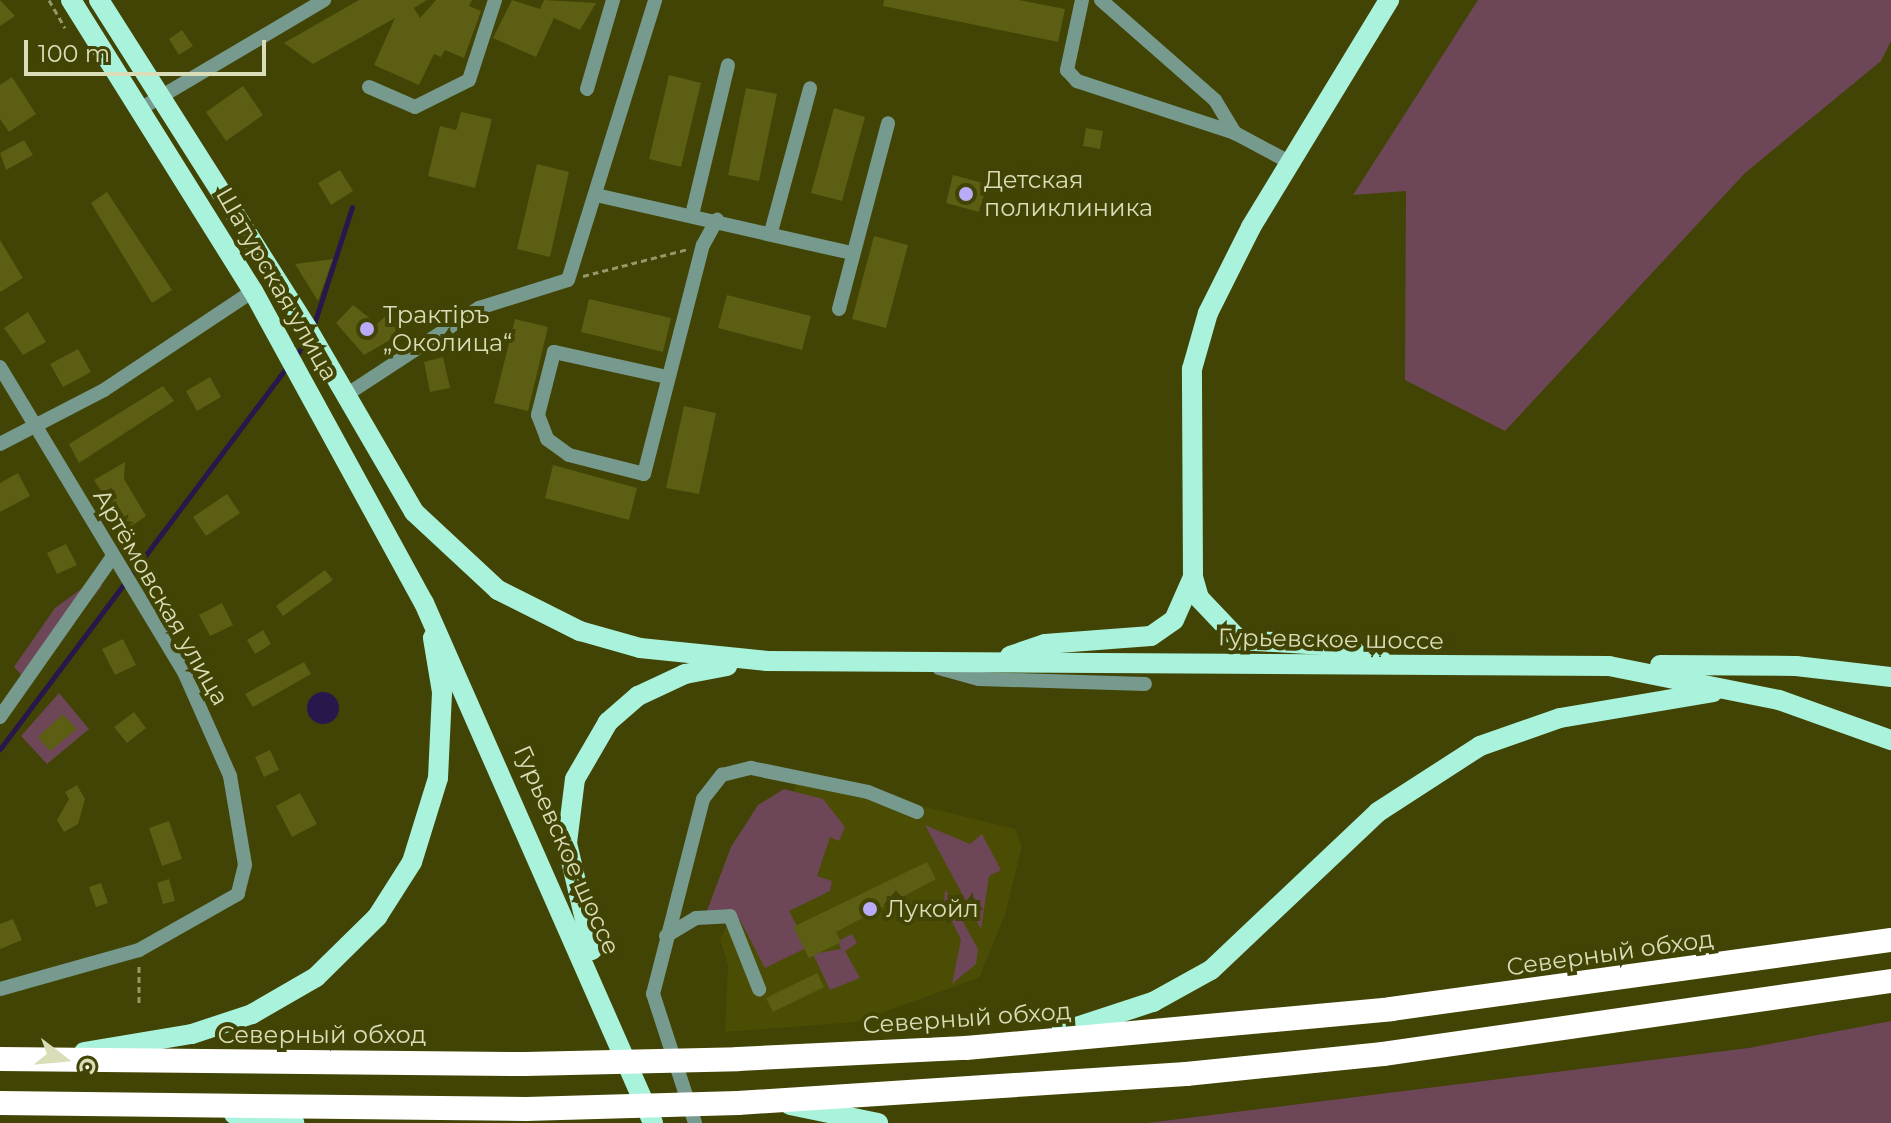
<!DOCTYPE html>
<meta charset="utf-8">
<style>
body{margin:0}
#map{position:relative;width:1891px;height:1123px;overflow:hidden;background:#414404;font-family:Montserrat,sans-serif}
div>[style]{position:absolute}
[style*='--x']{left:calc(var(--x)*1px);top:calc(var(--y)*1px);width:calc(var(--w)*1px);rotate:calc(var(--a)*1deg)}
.built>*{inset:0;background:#4a4d03}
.green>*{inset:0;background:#6d4757}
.water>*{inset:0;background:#28174d}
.round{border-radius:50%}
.stream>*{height:5px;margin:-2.5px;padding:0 2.5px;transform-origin:2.5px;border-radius:2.5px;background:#28174d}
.building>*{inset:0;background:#5b5e13}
.path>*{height:3px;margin-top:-1.5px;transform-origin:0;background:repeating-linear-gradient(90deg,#949866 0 6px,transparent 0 10px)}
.minor>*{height:14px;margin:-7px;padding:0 7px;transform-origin:7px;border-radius:7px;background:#779a8e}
.major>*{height:20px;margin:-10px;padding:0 10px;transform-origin:10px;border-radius:10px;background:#a9f3dc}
.highway>*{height:24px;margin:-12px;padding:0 12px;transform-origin:12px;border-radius:12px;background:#fff}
.highway-bridge>*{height:24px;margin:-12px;padding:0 12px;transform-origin:12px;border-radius:12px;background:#fff}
.dots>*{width:22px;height:22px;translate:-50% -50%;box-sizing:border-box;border:4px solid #414404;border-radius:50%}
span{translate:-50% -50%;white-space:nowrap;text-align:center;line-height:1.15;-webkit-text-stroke:8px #414404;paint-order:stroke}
.poi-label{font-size:24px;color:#dadeb8}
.left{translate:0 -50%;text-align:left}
.street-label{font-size:24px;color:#dadeb8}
.north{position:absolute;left:24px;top:1019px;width:80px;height:80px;-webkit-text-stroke:6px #414404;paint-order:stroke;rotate:106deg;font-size:22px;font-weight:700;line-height:32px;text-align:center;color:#dadeb8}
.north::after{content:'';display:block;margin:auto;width:28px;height:36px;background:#dadeb8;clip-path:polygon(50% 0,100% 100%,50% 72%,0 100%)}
.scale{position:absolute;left:24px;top:40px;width:242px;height:36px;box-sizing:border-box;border:4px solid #dadeb8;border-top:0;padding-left:10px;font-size:24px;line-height:28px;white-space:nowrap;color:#dadeb8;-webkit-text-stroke:6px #414404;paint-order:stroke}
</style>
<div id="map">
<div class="built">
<i style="clip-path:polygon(801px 776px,1015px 829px,1022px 846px,1005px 915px,979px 978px,855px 1022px,725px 1032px,728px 965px,720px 939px)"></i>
</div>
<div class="green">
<i style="clip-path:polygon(1478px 0,1891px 0,1891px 41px,1881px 61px,1745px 173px,1505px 431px,1405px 380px,1406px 191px,1353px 195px)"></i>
<i style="clip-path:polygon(96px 578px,102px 586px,27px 681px,14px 667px,55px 608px)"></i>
<i style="clip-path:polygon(59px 693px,89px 729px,47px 764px,21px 736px)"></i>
<i style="clip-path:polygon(784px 789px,823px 799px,845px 827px,839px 841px,830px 837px,817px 876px,832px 881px,830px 891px,789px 911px,808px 947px,765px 968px,740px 920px,705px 916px,731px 847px,758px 805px)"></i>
<i style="clip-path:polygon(925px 825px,970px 844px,982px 834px,1001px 870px,989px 876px,981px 929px)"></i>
<i style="clip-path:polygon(945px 889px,978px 949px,976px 964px,952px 984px,961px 940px,944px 905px)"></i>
<i style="clip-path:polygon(852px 934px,857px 943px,845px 951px,860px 978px,830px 990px,813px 954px,841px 949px,838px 941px)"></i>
<i style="clip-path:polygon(1891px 1021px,1891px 1123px,1147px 1123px,1749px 1048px)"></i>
</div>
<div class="water">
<i class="round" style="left:307px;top:692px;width:32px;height:32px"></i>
</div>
<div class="stream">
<i style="--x:314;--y:324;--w:123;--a:-72"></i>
<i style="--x:294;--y:358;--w:21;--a:-53"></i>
<i style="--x:0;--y:749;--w:479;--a:-53.1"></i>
</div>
<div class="building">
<i style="clip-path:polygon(0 0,15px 16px,0 26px)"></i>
<i style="clip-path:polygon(359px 0,427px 0,414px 8px,420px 18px,436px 0,472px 0,469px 6px,481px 11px,464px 58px,445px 50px,441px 57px,434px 54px,419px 85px,374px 65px,395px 18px,313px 64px,284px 43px)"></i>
<i style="clip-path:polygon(512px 0,540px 9px,544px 0,596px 3px,580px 30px,554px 18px,536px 57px,493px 38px)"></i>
<i style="clip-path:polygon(884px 0,1019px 0,1065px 9px,1058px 42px,883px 6px)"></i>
<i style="clip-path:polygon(182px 30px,193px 46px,179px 55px,169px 39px)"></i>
<i style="clip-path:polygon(669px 75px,701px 83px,681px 167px,649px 159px)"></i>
<i style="clip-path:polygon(12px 77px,36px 114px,9px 132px,0 119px,0 85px)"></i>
<i style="clip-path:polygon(243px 86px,263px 115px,226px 141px,206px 112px)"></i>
<i style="clip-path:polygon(746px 88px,777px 94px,759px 181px,728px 175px)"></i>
<i style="clip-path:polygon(834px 108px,865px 117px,842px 201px,811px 193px)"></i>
<i style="clip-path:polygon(461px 112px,492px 119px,475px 188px,428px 176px,440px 126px,456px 130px)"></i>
<i style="clip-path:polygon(1086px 128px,1103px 131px,1100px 149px,1083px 146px)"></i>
<i style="clip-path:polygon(24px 140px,33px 155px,6px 170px,0 153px)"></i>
<i style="clip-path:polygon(537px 164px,569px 172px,550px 257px,517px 249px)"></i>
<i style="clip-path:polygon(340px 170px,353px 191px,331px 205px,318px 183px)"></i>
<i style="clip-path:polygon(953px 175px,987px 184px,979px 212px,946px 203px)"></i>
<i style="clip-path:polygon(107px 192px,172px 290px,152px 303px,91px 203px)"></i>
<i style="clip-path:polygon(874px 236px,908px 245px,886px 328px,852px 319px)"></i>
<i style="clip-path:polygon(0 240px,23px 278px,0 292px)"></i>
<i style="clip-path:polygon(333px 259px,318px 301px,295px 264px)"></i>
<i style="clip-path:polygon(727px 295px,811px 316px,802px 350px,718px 328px)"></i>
<i style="clip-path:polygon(589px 299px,671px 318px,663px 352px,581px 332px)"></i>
<i style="clip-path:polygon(353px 305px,377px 324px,391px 311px,400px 327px,395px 337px,364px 355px,336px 323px)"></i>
<i style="clip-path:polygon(28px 312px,46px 342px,23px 355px,4px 328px)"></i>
<i style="clip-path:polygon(515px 319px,548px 327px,528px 411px,494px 403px)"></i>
<i style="clip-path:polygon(78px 349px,91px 372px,63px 387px,50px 364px)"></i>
<i style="clip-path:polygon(443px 357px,450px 388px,430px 392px,424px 362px)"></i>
<i style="clip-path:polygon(210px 377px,221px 397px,197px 411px,186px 391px)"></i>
<i style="clip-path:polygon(163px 386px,174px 401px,79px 463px,69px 444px)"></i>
<i style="clip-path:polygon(684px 406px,716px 413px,699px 494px,666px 488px)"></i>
<i style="clip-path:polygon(125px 462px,124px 479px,146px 516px,126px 530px,94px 480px)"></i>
<i style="clip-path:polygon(553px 465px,637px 488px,629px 520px,545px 498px)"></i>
<i style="clip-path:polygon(18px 473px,30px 496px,0 512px,0 483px)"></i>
<i style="clip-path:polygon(227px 494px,240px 513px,206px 536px,193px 517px)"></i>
<i style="clip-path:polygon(66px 544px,77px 565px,57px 574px,47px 553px)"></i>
<i style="clip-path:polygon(325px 570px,333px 580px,283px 616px,276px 606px)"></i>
<i style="clip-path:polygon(222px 603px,233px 625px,210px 636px,199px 615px)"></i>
<i style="clip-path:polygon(263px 630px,271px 644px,255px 654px,247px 640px)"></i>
<i style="clip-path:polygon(123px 639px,136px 665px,115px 675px,102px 649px)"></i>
<i style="clip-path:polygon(304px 662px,311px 674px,253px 707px,245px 694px)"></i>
<i style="clip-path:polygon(134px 712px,146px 728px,127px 743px,114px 727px)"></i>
<i style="clip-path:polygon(63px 714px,77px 729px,50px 751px,38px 737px)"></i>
<i style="clip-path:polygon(270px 750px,279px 770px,264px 777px,255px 757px)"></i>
<i style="clip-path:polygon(77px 785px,85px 799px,78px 824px,64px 832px,57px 820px,69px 799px,65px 792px)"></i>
<i style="clip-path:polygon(300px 793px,317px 824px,292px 837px,276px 806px)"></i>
<i style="clip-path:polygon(169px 821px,182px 859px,162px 866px,149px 828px)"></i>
<i style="clip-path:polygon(927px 862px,936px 879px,836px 932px,841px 942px,809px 958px,793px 927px)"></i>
<i style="clip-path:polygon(169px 879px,175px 901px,163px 904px,157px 883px)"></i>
<i style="clip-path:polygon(101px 883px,108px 903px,96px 907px,89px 887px)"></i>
<i style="clip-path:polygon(13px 919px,22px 940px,0 949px,0 924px)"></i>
<i style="clip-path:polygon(817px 973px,824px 987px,773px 1012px,766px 998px)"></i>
</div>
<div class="path">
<i style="--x:49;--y:0;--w:32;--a:60"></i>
<i style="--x:583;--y:276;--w:108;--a:-14.4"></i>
<i style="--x:139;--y:966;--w:40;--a:90"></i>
</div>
<div class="minor">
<i style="--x:1082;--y:0;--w:72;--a:102.1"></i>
<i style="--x:1067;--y:70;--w:15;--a:48"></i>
<i style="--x:1077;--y:81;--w:166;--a:18.2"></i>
<i style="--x:1235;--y:133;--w:64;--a:28.2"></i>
<i style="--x:1101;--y:0;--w:152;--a:41.3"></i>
<i style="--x:1215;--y:100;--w:39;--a:59"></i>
<i style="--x:369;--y:87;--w:50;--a:23.5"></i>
<i style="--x:415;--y:107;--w:60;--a:-26.6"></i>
<i style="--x:469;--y:80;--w:84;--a:-72"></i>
<i style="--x:587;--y:89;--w:93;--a:-73.7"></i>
<i style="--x:140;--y:109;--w:214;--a:-30.6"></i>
<i style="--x:596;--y:195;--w:262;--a:12.8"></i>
<i style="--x:692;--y:215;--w:154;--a:-76.5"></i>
<i style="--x:771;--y:232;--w:149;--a:-74.8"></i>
<i style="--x:839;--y:309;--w:192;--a:-75.2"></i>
<i style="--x:0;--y:367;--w:356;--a:58.9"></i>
<i style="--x:184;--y:672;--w:114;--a:66.1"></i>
<i style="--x:230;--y:776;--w:90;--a:80.4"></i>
<i style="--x:245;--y:865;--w:30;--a:104"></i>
<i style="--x:238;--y:894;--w:114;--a:150.5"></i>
<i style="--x:139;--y:950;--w:144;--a:164.3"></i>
<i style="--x:667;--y:377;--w:116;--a:-167.5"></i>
<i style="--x:554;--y:352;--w:65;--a:104.3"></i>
<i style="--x:538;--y:415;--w:26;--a:69"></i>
<i style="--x:547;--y:439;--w:27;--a:36"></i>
<i style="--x:569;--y:455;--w:77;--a:14.2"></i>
<i style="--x:644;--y:474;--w:236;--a:-75.6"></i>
<i style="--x:703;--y:245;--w:29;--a:-61"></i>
<i style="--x:346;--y:395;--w:159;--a:-33.2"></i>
<i style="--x:479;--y:308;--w:93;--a:-17.5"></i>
<i style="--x:568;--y:280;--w:293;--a:-72.7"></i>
<i style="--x:0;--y:444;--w:117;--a:-27.4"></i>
<i style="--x:104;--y:390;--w:179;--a:-33.6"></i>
<i style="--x:939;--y:668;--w:41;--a:15.4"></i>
<i style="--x:979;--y:679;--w:166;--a:1.7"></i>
<i style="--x:0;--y:717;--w:197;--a:-54.9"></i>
<i style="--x:666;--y:936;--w:35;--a:-31"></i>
<i style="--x:696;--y:918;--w:34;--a:-3"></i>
<i style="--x:730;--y:916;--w:79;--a:68.3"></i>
<i style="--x:695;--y:1123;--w:136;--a:-108"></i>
<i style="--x:653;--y:994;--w:201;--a:-75.6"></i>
<i style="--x:703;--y:799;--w:31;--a:-52"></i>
<i style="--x:722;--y:775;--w:30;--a:-14"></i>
<i style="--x:751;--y:768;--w:119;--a:11.6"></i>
<i style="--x:868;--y:792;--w:53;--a:22.2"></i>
</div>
<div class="major">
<i style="--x:71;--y:0;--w:343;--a:58"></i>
<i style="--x:253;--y:291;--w:356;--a:61.3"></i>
<i style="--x:424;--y:603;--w:568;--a:66.23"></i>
<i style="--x:99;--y:0;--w:388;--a:57.6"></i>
<i style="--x:307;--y:328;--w:213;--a:59.8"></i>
<i style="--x:414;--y:512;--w:115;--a:42.9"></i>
<i style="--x:498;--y:590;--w:92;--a:26.6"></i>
<i style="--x:580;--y:631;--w:62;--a:15.8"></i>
<i style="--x:640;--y:648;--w:128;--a:5.8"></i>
<i style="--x:767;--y:661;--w:842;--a:0.34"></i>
<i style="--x:1609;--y:666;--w:173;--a:11.3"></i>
<i style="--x:1779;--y:700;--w:119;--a:19.7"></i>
<i style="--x:1010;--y:656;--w:37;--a:-19"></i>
<i style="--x:1045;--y:644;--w:106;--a:-4.3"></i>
<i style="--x:1151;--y:636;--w:28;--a:-35"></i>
<i style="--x:1174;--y:620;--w:47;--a:-66.2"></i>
<i style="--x:1382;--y:661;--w:45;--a:-160.3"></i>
<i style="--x:1340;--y:646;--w:101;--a:-176.6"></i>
<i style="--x:1239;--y:640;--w:58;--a:-133.6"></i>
<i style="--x:1199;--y:598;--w:22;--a:-106"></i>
<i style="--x:1193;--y:577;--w:208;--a:-90.3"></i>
<i style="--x:1192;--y:369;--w:58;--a:-74.1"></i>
<i style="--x:1208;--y:313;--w:96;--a:-63.4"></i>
<i style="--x:1251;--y:227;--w:266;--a:-58.7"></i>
<i style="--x:1660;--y:665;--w:136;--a:0.4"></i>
<i style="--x:1796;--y:666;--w:96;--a:6.6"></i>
<i style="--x:592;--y:950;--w:110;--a:-103.2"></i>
<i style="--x:567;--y:843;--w:64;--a:-82.9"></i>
<i style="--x:575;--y:779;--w:66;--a:-59.9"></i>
<i style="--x:608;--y:722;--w:40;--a:-41"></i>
<i style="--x:638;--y:696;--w:52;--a:-25.1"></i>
<i style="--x:685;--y:674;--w:43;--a:-10.8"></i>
<i style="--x:1061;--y:1032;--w:97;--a:-18.1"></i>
<i style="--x:1153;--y:1002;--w:66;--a:-28.9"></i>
<i style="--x:1211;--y:970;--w:230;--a:-43.4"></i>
<i style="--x:1378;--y:812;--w:121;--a:-32.9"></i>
<i style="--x:1480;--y:746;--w:85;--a:-19.3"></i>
<i style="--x:1560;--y:718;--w:155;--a:-9.6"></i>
<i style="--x:84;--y:1052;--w:109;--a:-9.5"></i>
<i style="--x:192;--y:1034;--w:63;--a:-18.4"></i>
<i style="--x:252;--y:1014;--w:74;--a:-30"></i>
<i style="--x:316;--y:977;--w:86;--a:-44.5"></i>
<i style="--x:377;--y:917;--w:65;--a:-57.5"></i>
<i style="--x:412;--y:862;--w:88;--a:-72.8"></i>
<i style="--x:438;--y:778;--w:86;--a:-87.3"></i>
<i style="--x:442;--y:692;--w:55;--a:-99.5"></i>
<i style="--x:790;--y:1105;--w:90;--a:11.6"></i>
<i style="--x:234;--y:1114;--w:61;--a:8.5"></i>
</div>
<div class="highway">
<i style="--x:0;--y:1059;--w:525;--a:0.55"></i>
<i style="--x:738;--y:1059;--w:228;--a:-2.8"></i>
<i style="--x:966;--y:1048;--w:427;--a:-5.2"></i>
<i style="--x:1391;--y:1009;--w:505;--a:-7.86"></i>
<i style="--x:0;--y:1103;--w:526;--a:0.65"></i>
<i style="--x:738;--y:1103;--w:449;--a:-3.7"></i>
<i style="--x:1186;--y:1074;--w:198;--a:-5.8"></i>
<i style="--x:1383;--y:1054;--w:513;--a:-8.18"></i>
</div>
<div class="highway-bridge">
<i style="--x:525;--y:1064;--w:213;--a:-1.3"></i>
<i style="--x:526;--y:1109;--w:212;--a:-1.6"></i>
</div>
<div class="dots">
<i style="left:966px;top:194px;background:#b9abf7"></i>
<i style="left:367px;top:329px;background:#b9abf7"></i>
<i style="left:870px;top:909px;background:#b9abf7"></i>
</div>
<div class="poi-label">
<span class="left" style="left:984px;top:194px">Детская<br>поликлиника</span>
<span class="left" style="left:383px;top:329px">Трактiръ<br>„Околица“</span>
<span class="left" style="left:886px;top:909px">Лукойл</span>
</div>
<div class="street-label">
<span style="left:277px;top:284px;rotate:60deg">Шатурская улица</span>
<span style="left:161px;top:597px;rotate:60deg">Артёмовская улица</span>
<span style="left:1331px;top:639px;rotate:1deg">Гурьевское шоссе</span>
<span style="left:567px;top:850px;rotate:66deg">Гурьевское шоссе</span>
<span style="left:1610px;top:953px;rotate:-8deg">Северный обход</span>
<span style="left:967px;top:1018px;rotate:-4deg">Северный обход</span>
<span style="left:322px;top:1035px">Северный обход</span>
</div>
<div class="north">С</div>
<div class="scale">100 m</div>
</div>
